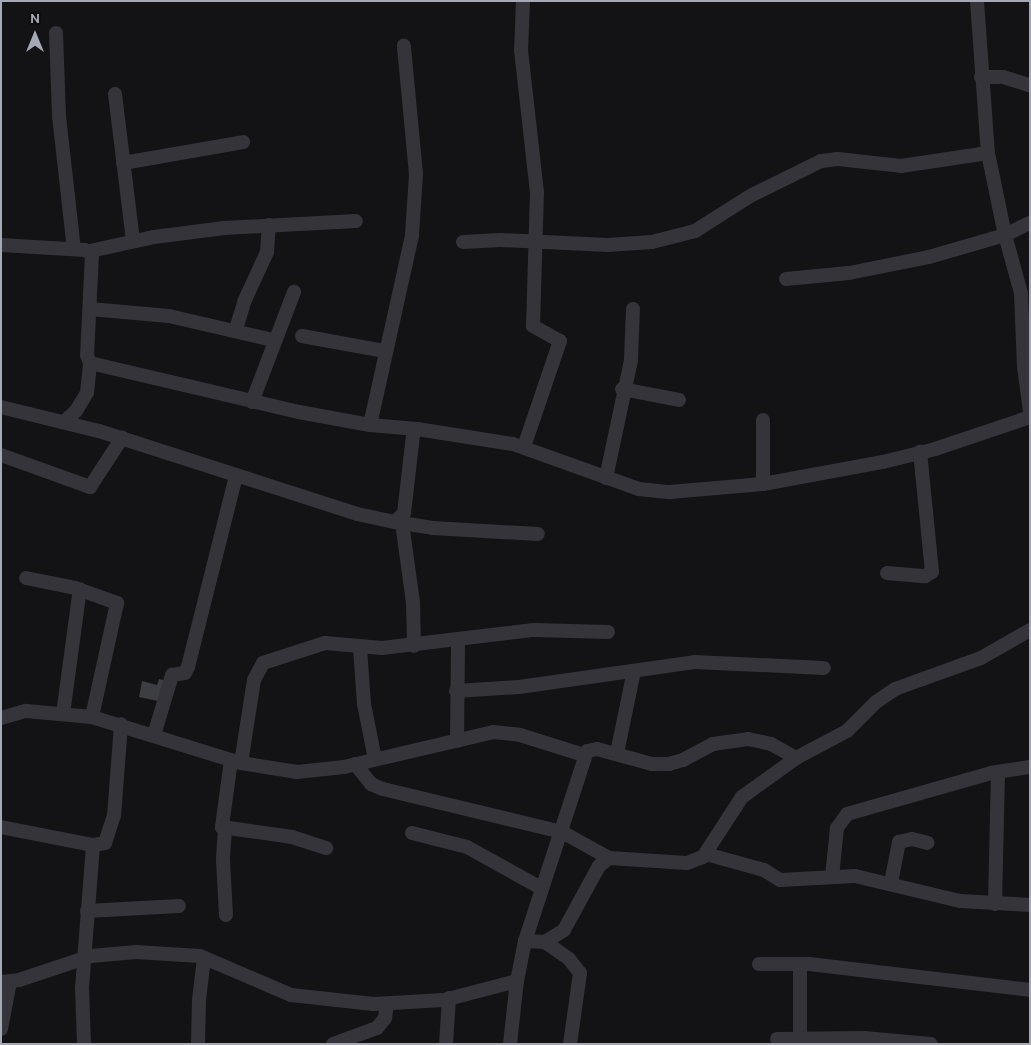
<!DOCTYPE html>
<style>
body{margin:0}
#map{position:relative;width:1031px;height:1045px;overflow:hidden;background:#131315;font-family:Overpass,sans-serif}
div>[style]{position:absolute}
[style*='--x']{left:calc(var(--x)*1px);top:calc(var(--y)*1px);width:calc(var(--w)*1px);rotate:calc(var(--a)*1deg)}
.building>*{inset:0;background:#3d3e42}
.minor>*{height:14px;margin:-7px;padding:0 7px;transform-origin:7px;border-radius:7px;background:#34343a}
span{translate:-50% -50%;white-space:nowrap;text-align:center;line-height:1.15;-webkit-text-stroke:4.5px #0e0e0f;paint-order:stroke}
.frame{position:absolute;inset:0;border:2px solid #a4a9b5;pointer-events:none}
.north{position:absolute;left:10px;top:10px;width:50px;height:50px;-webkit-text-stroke:4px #0e0e0f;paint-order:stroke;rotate:0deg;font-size:14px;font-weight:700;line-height:20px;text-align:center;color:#a4a9b5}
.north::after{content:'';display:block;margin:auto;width:18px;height:22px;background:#a4a9b5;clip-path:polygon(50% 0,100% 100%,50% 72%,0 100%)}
</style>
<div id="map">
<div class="building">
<i style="clip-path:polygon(159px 679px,167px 681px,162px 702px,139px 697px,142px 681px,157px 685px)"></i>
</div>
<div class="minor">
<i style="--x:523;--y:1;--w:49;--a:92.3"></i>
<i style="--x:521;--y:50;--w:143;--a:83.6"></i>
<i style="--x:537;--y:192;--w:134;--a:91.7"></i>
<i style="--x:533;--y:326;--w:31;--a:29"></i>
<i style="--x:560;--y:341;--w:112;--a:108.8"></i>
<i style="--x:977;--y:1;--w:152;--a:85.9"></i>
<i style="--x:988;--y:153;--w:84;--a:78.3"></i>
<i style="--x:1005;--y:235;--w:60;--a:74.6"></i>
<i style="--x:1021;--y:293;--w:74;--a:87.7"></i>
<i style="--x:1024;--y:367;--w:44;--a:82.2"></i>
<i style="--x:56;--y:33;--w:83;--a:87.9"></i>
<i style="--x:59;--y:116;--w:134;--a:83.6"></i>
<i style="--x:981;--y:77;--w:22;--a:0"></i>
<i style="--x:1003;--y:77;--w:28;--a:17"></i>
<i style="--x:115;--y:94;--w:148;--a:83"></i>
<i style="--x:123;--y:163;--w:122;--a:-9.9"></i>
<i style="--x:463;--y:242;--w:38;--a:-3"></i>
<i style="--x:501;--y:240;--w:107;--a:2.7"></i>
<i style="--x:608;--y:245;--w:44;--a:-3.9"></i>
<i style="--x:652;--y:242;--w:44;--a:-14.3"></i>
<i style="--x:695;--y:231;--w:67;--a:-32.3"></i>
<i style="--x:752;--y:195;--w:77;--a:-26.2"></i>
<i style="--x:821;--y:161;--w:17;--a:-7"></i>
<i style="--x:838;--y:159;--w:63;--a:6.3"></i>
<i style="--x:901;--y:166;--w:88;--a:-8.5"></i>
<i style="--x:1;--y:245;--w:84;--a:3.4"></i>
<i style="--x:85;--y:250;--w:8;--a:30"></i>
<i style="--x:92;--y:254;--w:101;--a:92.8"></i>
<i style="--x:87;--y:355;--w:9;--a:69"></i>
<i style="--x:90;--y:363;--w:215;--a:13.2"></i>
<i style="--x:299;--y:412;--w:72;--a:10.4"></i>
<i style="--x:370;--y:425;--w:47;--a:4.9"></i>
<i style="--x:90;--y:251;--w:66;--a:-12.3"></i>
<i style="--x:154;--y:237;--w:71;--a:-7.3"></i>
<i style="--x:224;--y:228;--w:132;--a:-3"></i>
<i style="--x:786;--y:279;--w:63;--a:-5.4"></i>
<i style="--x:849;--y:273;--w:82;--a:-11.3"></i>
<i style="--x:929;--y:257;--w:79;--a:-16.1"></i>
<i style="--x:1005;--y:235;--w:28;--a:-26"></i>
<i style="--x:90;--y:309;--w:79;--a:5.1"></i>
<i style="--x:169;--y:316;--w:107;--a:13"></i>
<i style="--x:236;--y:329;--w:28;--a:-73"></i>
<i style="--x:244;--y:302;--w:55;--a:-65.3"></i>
<i style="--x:267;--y:252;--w:27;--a:-86"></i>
<i style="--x:302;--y:336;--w:83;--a:10.4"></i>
<i style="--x:622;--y:389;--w:58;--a:10.9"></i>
<i style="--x:252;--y:402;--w:118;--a:-69.1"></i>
<i style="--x:1;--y:407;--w:101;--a:13.8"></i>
<i style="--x:99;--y:431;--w:271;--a:17.8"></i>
<i style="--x:357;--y:514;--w:39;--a:12"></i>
<i style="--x:395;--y:522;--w:13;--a:-45"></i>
<i style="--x:404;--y:513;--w:79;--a:-83.4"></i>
<i style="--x:413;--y:435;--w:7;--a:-56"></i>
<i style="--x:417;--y:429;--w:97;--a:8.9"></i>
<i style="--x:513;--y:444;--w:134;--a:19.7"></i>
<i style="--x:639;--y:489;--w:31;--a:6"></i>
<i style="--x:670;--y:492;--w:93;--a:-4.9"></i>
<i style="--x:763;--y:484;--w:122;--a:-10.4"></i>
<i style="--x:883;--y:462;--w:54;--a:-14"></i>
<i style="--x:935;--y:449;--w:100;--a:-18.6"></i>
<i style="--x:64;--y:422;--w:16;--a:-43"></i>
<i style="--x:76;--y:411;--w:21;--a:-59"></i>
<i style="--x:87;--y:393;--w:30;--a:-84"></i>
<i style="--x:370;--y:425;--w:195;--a:-77.5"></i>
<i style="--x:412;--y:235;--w:61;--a:-86.2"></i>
<i style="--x:416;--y:174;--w:129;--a:-95.4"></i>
<i style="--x:1;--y:455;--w:95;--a:19.8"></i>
<i style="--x:90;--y:487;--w:59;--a:-56.9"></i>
<i style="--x:606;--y:478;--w:121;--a:-78"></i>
<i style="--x:631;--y:360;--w:51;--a:-87.8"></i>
<i style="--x:763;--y:484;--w:64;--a:-90"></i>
<i style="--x:395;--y:522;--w:38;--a:9"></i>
<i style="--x:433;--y:528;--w:105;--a:3.3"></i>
<i style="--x:402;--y:523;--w:80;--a:82.1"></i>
<i style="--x:413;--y:602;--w:44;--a:88.7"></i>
<i style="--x:887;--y:573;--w:38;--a:5"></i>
<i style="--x:925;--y:576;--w:8;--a:-30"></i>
<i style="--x:932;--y:572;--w:121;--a:-95.7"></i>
<i style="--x:26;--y:578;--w:50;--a:11.5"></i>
<i style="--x:75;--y:588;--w:45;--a:19.7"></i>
<i style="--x:117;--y:603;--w:117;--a:102.4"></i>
<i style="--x:360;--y:648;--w:56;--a:85.9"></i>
<i style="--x:364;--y:704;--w:56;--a:78.7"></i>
<i style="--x:456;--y:691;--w:63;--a:-3.6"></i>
<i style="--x:519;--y:687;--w:177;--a:-8.1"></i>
<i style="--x:694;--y:662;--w:130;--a:2.6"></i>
<i style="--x:63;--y:714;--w:126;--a:-82.3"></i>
<i style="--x:1;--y:718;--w:26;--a:-16"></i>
<i style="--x:26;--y:711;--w:66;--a:5.2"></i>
<i style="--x:92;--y:717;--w:156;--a:17.2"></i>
<i style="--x:241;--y:763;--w:57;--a:9.1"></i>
<i style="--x:297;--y:772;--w:47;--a:-6.1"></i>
<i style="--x:344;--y:767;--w:153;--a:-13.2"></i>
<i style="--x:493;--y:732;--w:27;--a:6"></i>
<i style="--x:520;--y:735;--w:67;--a:17.4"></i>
<i style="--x:154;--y:735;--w:63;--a:-73.3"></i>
<i style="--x:172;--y:675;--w:13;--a:-9"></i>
<i style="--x:185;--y:673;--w:7;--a:-63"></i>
<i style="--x:188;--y:667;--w:197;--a:-75.9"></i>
<i style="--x:457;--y:741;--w:102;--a:-89.4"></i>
<i style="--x:617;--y:753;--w:84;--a:-78.3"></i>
<i style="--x:231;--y:760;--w:68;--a:97.7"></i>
<i style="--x:222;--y:827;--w:71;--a:8.1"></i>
<i style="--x:292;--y:837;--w:36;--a:18"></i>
<i style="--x:241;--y:763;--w:84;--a:-81.1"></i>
<i style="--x:254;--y:680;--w:19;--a:-62"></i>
<i style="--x:263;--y:663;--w:65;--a:-17.9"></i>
<i style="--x:325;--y:643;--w:57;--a:5"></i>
<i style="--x:382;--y:648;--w:153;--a:-6.8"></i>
<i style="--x:534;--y:630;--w:74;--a:1.5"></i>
<i style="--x:355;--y:764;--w:26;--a:51"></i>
<i style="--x:371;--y:784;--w:13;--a:23"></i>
<i style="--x:383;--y:789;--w:184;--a:13.5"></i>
<i style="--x:562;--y:832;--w:54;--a:29"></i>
<i style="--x:1;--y:827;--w:94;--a:11.1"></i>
<i style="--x:93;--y:845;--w:12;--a:-9"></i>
<i style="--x:105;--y:843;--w:28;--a:-72"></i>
<i style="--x:114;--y:816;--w:92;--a:-85.6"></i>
<i style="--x:225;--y:829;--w:31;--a:94"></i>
<i style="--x:223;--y:860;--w:55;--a:86.9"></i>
<i style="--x:412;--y:833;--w:57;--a:14.3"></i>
<i style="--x:467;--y:847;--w:85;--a:29"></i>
<i style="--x:706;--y:854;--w:60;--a:15.4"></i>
<i style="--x:764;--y:870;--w:19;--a:32"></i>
<i style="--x:780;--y:880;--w:75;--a:-3.1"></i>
<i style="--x:855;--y:876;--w:108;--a:13.4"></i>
<i style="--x:960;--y:901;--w:70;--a:3.3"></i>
<i style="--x:832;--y:877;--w:49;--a:-84.2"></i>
<i style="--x:837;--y:828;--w:17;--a:-54"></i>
<i style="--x:847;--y:814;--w:150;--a:-15.9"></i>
<i style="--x:991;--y:773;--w:39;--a:-9"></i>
<i style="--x:891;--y:883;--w:42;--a:-79"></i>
<i style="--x:899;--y:842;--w:13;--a:-13"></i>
<i style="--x:912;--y:839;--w:16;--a:14"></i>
<i style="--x:995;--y:904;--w:132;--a:-88.7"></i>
<i style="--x:87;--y:911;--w:92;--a:-3.1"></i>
<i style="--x:525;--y:941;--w:20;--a:3"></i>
<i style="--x:545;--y:942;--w:22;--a:-32"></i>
<i style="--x:564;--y:930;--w:73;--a:-61.3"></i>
<i style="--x:599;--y:866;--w:13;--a:-39"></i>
<i style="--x:609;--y:858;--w:78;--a:3.7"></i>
<i style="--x:687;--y:863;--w:17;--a:-21"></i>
<i style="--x:703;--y:857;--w:72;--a:-57"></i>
<i style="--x:742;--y:797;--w:67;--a:-35.8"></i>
<i style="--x:545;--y:942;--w:29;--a:35"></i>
<i style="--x:569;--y:959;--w:18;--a:52"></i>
<i style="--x:580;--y:973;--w:72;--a:98"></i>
<i style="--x:759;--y:964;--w:50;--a:0"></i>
<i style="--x:809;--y:964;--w:223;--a:6.7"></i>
<i style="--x:800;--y:964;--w:74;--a:90"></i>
<i style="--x:1;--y:982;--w:18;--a:-6"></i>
<i style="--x:19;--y:980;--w:76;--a:-18.4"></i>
<i style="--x:91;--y:956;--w:45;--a:-5.1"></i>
<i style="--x:136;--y:952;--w:64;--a:3.6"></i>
<i style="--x:200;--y:956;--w:99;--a:23.2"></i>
<i style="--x:291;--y:995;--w:83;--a:6.2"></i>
<i style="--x:374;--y:1004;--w:70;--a:-3.3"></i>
<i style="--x:444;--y:1000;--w:75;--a:-14.6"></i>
<i style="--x:1;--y:1029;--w:48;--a:-79.2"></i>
<i style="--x:777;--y:1039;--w:87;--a:-0.7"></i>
<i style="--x:864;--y:1038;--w:67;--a:5.1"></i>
<i style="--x:84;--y:1044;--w:56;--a:-92"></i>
<i style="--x:82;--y:988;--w:143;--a:-85.6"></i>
<i style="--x:198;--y:1044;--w:44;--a:-88.7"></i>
<i style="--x:199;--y:1000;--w:42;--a:-83.2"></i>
<i style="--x:333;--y:1044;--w:47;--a:-20"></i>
<i style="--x:377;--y:1028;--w:13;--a:-51"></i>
<i style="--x:385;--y:1018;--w:14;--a:-82"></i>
<i style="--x:446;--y:1044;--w:46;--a:-86.3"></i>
<i style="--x:510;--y:1044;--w:63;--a:-83.7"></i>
<i style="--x:517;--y:981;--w:41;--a:-78.7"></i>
<i style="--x:525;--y:941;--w:200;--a:-71.9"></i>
<i style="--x:587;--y:751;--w:10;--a:-11"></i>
<i style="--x:597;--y:749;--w:57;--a:15.3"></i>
<i style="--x:652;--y:764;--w:17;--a:0"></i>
<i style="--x:669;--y:764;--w:15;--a:-16"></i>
<i style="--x:683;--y:760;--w:34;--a:-28"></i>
<i style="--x:713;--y:744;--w:35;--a:-8"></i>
<i style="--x:748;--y:739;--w:24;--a:12"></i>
<i style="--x:771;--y:744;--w:29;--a:29"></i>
<i style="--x:796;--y:758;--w:58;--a:-27.9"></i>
<i style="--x:847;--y:731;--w:41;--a:-45"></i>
<i style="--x:876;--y:702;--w:23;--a:-34"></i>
<i style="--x:895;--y:689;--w:91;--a:-19.8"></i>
<i style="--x:981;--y:658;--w:56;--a:-29.7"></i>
</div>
<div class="frame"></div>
<div class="north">N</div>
</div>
